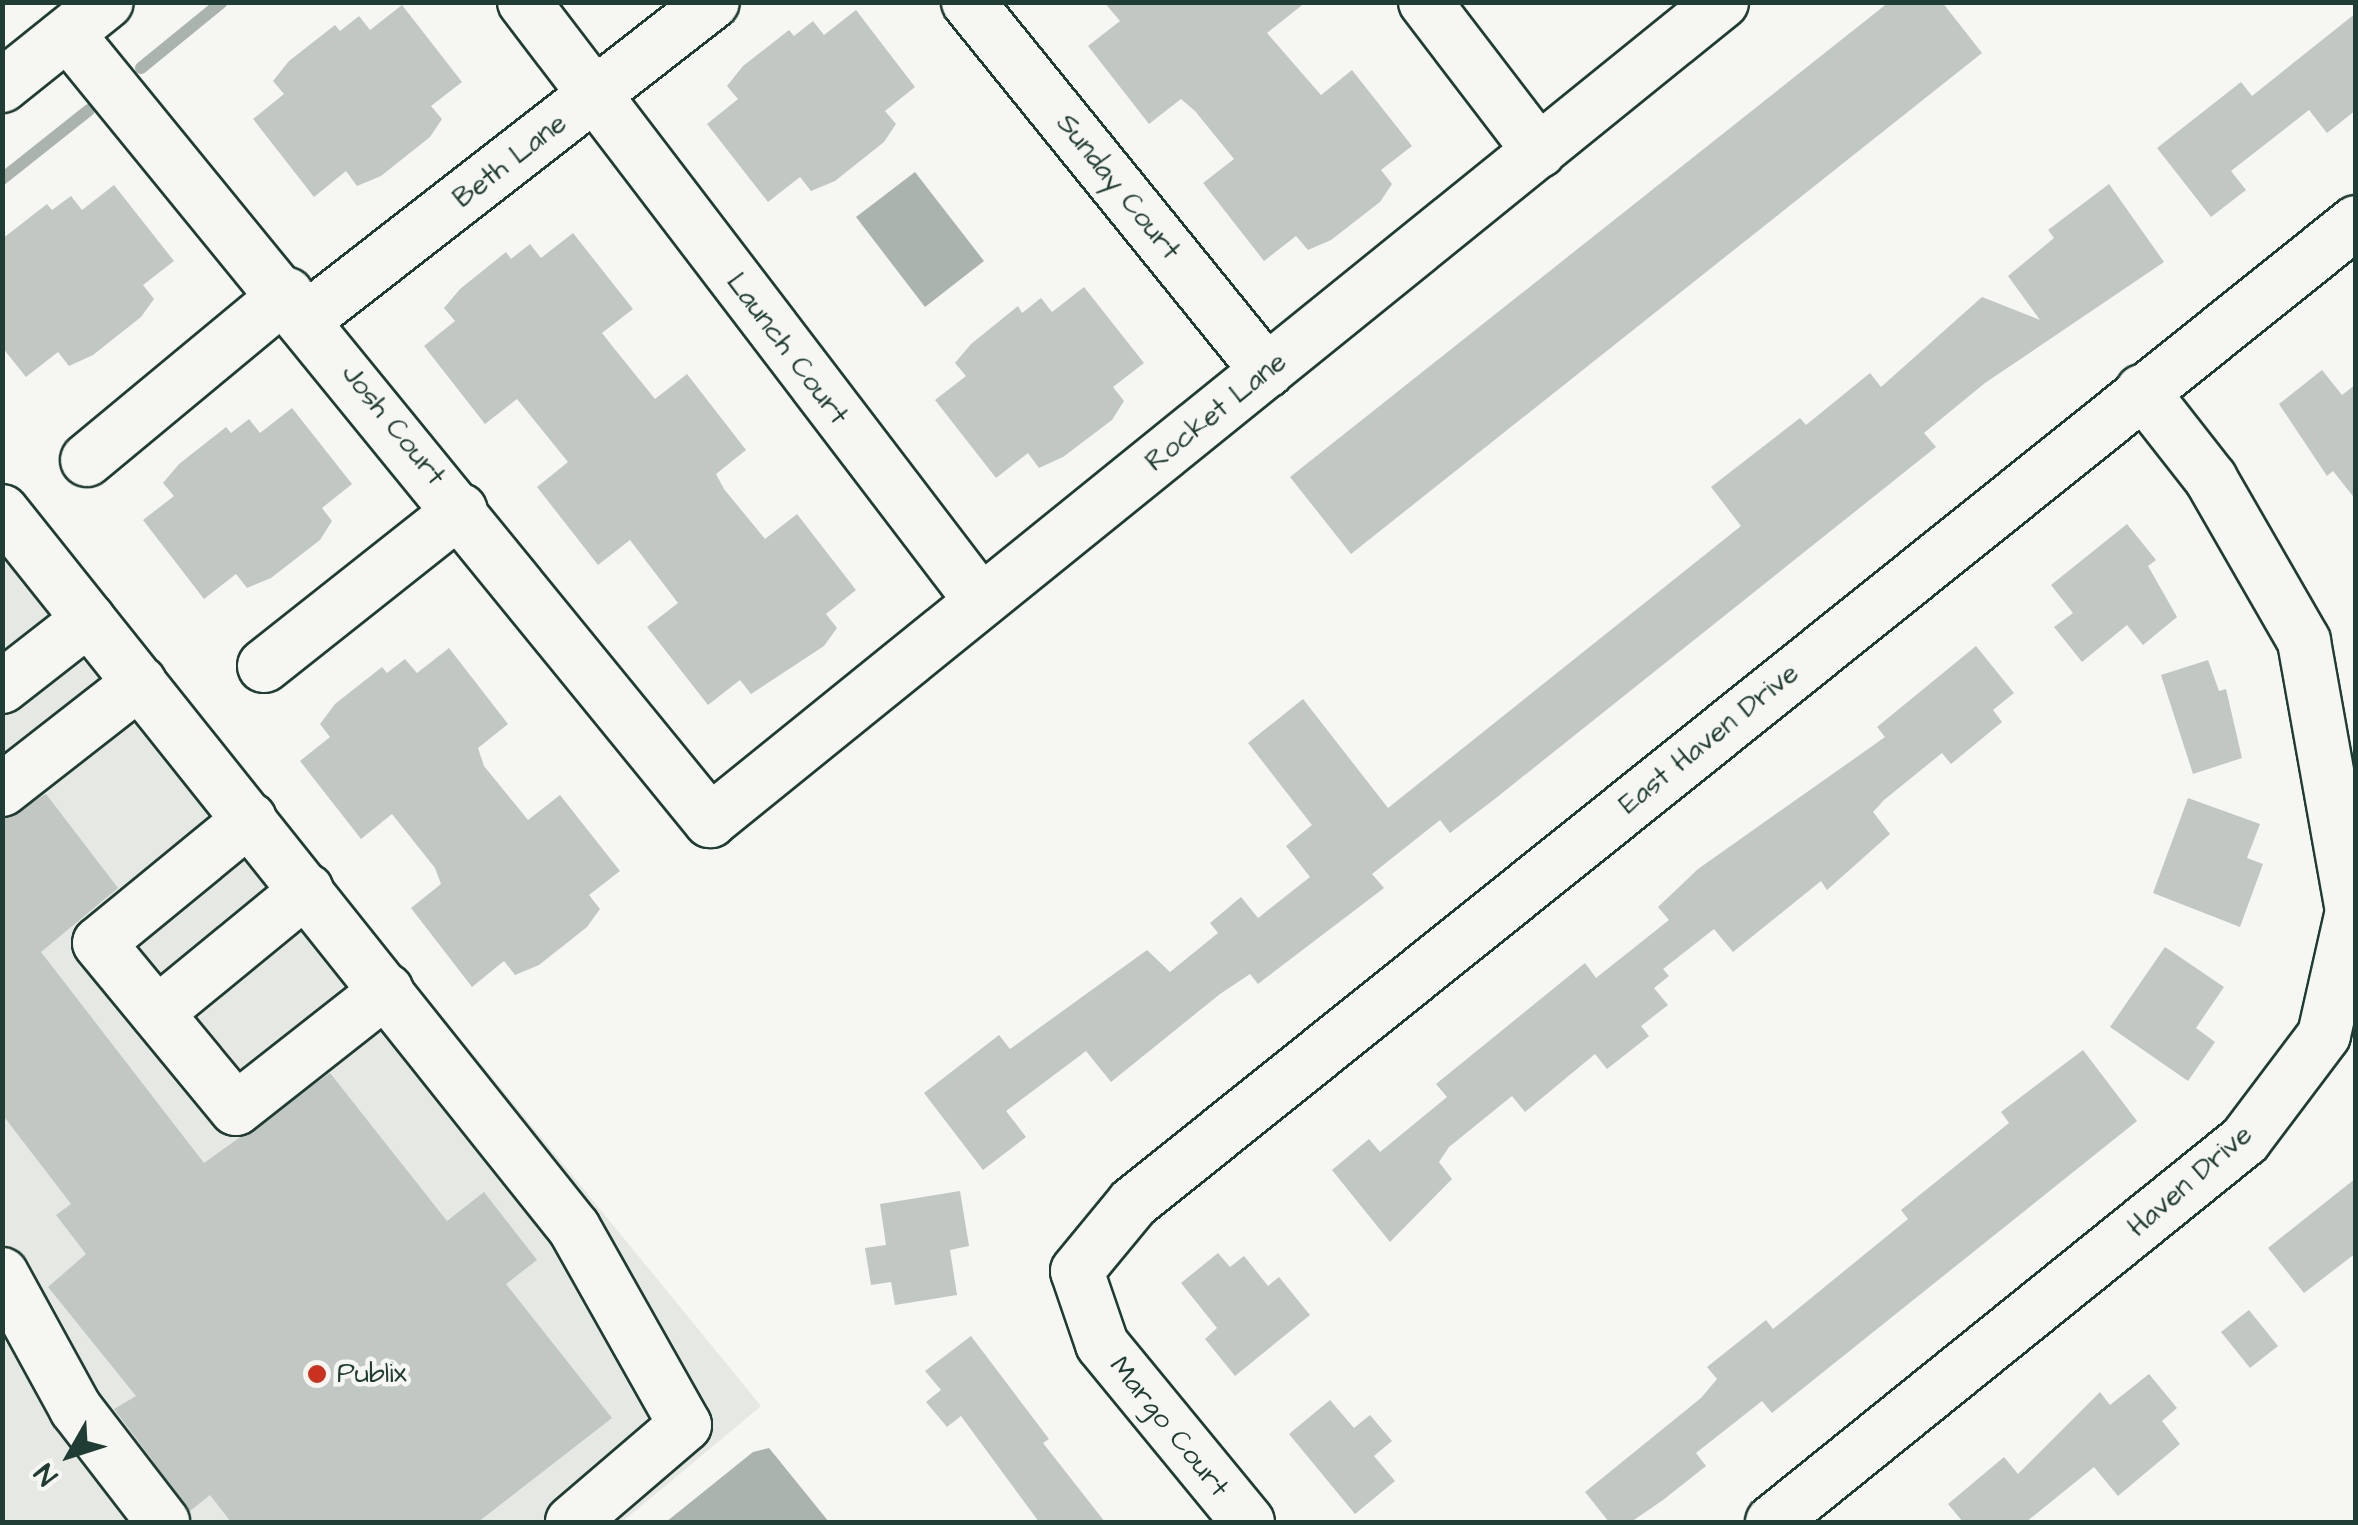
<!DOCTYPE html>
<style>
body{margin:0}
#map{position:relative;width:2358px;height:1525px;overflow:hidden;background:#f6f6f2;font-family:"Architects Daughter",sans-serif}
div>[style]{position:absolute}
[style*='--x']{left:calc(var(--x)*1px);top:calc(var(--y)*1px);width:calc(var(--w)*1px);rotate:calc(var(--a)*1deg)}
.built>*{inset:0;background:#e6e8e4}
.water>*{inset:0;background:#aab3ae}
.stream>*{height:12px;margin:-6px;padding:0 6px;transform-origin:6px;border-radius:6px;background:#aab3ae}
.building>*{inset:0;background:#c1c8c3}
.roads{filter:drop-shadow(2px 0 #1f3d34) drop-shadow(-2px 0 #1f3d34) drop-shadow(0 2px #1f3d34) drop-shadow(0 -2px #1f3d34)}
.minor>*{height:52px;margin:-26px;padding:0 26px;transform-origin:26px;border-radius:26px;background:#f6f6f2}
.dots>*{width:28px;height:28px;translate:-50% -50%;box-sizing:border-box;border:5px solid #f6f6f2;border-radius:50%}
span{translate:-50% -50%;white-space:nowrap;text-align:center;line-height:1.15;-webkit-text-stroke:9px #f6f6f2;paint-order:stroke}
.street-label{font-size:28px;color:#1f3d34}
.poi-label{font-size:28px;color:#1f3d34}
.left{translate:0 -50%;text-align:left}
.frame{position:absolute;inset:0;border:5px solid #1f3d34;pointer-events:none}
.north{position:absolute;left:20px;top:1405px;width:100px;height:100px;-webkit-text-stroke:8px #f6f6f2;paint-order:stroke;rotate:231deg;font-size:28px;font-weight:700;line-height:40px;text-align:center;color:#1f3d34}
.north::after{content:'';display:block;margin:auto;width:35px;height:45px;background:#1f3d34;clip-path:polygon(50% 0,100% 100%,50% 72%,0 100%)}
</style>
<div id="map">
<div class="built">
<i style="clip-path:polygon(2px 478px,761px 1406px,622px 1522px,3px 1522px)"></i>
</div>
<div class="water">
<i style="clip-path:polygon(915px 172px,984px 261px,925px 307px,856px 217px)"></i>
<i style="clip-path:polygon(769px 1448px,829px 1522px,666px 1522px,753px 1452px)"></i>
</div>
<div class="stream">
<i style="--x:141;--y:68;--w:104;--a:-39.2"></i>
<i style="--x:2;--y:179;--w:111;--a:-38.4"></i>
</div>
<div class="building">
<i style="clip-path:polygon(1104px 2px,1306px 2px,1267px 33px,1321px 95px,1352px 70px,1412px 146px,1381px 170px,1392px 184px,1380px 202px,1331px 240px,1308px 250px,1296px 236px,1264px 261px,1203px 183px,1234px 159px,1195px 111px,1181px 99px,1149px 124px,1088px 46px,1120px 21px)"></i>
<i style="clip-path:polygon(1889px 2px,1942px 2px,1982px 53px,1351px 554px,1290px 477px)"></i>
<i style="clip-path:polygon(402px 5px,462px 82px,431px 106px,442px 119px,430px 137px,381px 176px,357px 186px,346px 171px,314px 197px,253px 119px,284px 94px,273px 81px,289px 61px,335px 25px,340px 31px,359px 16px,370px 30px)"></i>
<i style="clip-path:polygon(856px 10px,915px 87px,885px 111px,896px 124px,884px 142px,835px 181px,811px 191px,800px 177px,768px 202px,707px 124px,738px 99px,727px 86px,743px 66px,789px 30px,794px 36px,813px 21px,824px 35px)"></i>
<i style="clip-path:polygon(2356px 13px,2356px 110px,2327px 133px,2309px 110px,2231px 171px,2246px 190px,2211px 217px,2157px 148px,2241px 82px,2252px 96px)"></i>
<i style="clip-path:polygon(2109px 184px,2164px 262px,1985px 383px,1924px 433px,1936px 447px,1496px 798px,1450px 833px,1440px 820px,1372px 874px,1384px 888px,1258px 984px,1250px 974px,1220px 994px,1111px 1082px,1086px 1051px,1006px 1111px,1026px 1137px,983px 1170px,924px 1093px,999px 1035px,1010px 1049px,1147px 950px,1170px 972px,1218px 933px,1210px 923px,1241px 897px,1258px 918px,1310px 877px,1286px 846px,1312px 825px,1248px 743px,1303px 699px,1388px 808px,1741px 526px,1711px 487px,1800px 418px,1806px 425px,1870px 373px,1881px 387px,1982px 297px,2040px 320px,2008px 276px,2054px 238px,2048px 230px)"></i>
<i style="clip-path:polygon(114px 185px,174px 261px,143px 285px,154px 299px,141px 317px,93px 355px,69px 366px,58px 352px,26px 377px,2px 347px,2px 239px,47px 204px,52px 210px,71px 196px,82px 210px)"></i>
<i style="clip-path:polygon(573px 233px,633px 309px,602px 333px,613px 347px,655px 399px,687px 374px,746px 450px,716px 474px,724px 489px,765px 539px,797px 514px,856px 590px,826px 614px,837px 628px,824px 646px,751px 694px,740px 680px,708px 705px,647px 627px,678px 603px,630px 540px,598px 565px,537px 487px,568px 462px,517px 399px,485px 424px,424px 346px,455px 321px,444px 308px,460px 289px,506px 252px,511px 259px,530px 244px,541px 258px)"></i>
<i style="clip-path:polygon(1084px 287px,1144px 363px,1113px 387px,1124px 401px,1112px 420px,1063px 457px,1039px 468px,1028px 453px,996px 478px,935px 400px,966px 376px,955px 363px,971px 344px,1018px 306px,1022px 313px,1041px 298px,1052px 312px)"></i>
<i style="clip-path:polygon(2322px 370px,2342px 395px,2356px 384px,2356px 500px,2333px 471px,2327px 476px,2279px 404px)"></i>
<i style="clip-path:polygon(292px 408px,352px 484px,322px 508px,332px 521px,320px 540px,271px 578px,247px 588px,236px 574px,204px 599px,143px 520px,174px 496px,163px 483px,179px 464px,226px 427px,231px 433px,249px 419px,260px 433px)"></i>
<i style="clip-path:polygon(2127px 524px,2156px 560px,2148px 566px,2177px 617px,2143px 645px,2127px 625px,2082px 662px,2054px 627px,2073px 613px,2051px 585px)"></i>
<i style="clip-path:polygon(1976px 646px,2014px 693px,1993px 710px,2002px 722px,1951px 764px,1942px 753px,1884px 800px,1873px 812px,1890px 834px,1827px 890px,1821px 881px,1733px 952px,1714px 929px,1663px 969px,1669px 976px,1654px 988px,1668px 1005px,1641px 1026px,1649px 1036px,1607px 1069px,1595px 1054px,1525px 1112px,1512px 1096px,1449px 1147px,1439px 1162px,1452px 1179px,1390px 1242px,1332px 1170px,1369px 1139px,1380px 1152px,1447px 1097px,1436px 1084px,1585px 963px,1596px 978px,1669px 920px,1658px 907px,1698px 869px,1885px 737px,1877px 727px)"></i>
<i style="clip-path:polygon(449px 648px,508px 724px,478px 748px,484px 766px,528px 820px,560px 795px,620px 871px,589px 895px,600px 909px,587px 927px,539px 965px,515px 975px,504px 961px,472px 987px,411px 908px,441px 884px,435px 868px,392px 814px,361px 839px,300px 761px,330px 737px,320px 724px,335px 704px,382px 667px,387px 673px,405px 659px,417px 673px)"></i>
<i style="clip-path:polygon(2208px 660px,2219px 691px,2226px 689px,2242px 758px,2193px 774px,2161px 675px)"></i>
<i style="clip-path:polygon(46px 794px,118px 888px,41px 952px,204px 1163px,330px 1073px,447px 1221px,484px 1192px,537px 1260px,506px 1284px,612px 1418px,478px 1522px,231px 1522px,210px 1495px,190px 1511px,114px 1409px,136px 1396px,48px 1287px,86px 1254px,56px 1215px,71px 1204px,2px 1114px,2px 819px)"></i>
<i style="clip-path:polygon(2188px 798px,2260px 824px,2247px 858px,2263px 864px,2240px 927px,2153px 893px)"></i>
<i style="clip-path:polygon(2165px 947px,2224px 987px,2196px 1028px,2215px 1042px,2188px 1081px,2110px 1027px)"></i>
<i style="clip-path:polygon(2083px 1050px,2137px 1121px,1772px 1413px,1762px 1401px,1696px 1453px,1706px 1466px,1663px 1500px,1631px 1522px,1609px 1522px,1585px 1492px,1701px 1398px,1717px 1379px,1707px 1367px,1766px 1320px,1773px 1329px,1908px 1219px,1901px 1210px,2009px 1123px,2001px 1112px)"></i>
<i style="clip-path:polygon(2356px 1178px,2356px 1253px,2304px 1293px,2268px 1248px)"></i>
<i style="clip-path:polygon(960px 1191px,969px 1246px,950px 1250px,957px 1295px,895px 1305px,891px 1282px,871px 1285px,865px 1248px,886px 1245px,880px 1204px)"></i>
<i style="clip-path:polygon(1218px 1253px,1230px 1267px,1244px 1256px,1268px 1286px,1279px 1277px,1310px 1315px,1235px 1376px,1205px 1339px,1217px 1328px,1181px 1283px)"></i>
<i style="clip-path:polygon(2249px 1310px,2278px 1346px,2250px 1368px,2221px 1332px)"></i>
<i style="clip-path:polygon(971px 1336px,1049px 1439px,1043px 1443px,1105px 1522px,1039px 1522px,961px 1416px,947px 1427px,926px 1402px,941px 1390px,925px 1371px)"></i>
<i style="clip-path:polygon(2149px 1374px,2177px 1408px,2162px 1421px,2180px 1444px,2118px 1496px,2094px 1467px,2026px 1522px,1963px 1522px,1948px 1504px,2004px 1457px,2018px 1474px,2100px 1392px,2110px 1405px)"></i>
<i style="clip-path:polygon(1330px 1400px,1354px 1428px,1370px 1415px,1392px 1441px,1374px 1456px,1395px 1481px,1355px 1514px,1289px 1434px)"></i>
</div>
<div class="roads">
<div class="minor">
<i style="--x:524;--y:2;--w:753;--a:52.66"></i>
<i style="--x:968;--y:2;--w:475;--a:51"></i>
<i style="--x:1425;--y:2;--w:188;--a:52.6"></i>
<i style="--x:68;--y:34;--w:1016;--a:50.79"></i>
<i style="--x:710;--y:821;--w:1302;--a:-38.98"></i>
<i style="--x:2;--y:86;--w:134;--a:-38.7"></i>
<i style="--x:307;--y:318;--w:514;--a:-37.89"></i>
<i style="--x:87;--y:460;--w:260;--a:-39.7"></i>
<i style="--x:2;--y:511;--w:917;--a:51.42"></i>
<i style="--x:574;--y:1228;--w:226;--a:60.6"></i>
<i style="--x:685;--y:1425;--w:149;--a:139.4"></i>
<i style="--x:264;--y:666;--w:251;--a:-38.4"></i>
<i style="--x:2;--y:687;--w:110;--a:-38"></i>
<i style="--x:2;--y:790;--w:175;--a:-38"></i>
<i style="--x:250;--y:819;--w:195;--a:140.6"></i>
<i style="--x:99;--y:943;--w:215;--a:50.5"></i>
<i style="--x:236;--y:1109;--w:192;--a:-38.2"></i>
<i style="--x:157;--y:1013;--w:194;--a:-39.4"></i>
<i style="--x:2;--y:1274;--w:154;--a:61.3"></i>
<i style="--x:76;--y:1409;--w:143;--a:52.4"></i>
<i style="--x:1248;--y:1522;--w:230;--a:-129.4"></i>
<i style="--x:1102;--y:1344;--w:77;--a:-108.9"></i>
<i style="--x:1077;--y:1271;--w:88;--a:-50.5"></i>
<i style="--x:1133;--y:1203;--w:1568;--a:-38.73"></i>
<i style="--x:1772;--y:1522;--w:608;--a:-38.92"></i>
<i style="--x:2245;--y:1140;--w:131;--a:-53"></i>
<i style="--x:2324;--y:1035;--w:127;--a:-77.3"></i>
<i style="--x:2352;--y:911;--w:274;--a:-100.1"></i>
<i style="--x:2304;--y:641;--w:187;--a:-119.9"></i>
<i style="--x:2211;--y:479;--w:112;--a:-128.1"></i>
</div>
</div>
<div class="dots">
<i style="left:317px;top:1374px;background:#c8321e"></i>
</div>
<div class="street-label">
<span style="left:510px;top:161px;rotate:-38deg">Beth Lane</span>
<span style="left:1118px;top:187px;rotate:51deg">Sunday Court</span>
<span style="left:787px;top:349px;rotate:53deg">Launch Court</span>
<span style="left:1216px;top:412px;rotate:-39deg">Rocket Lane</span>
<span style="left:393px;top:425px;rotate:51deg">Josh Court</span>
<span style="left:1709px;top:739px;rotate:-39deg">East Haven Drive</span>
<span style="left:2190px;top:1181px;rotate:-41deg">Haven Drive</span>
<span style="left:1169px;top:1427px;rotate:51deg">Margo Court</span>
</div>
<div class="poi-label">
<span class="left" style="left:337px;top:1374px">Publix</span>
</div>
<div class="frame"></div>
<div class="north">N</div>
</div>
